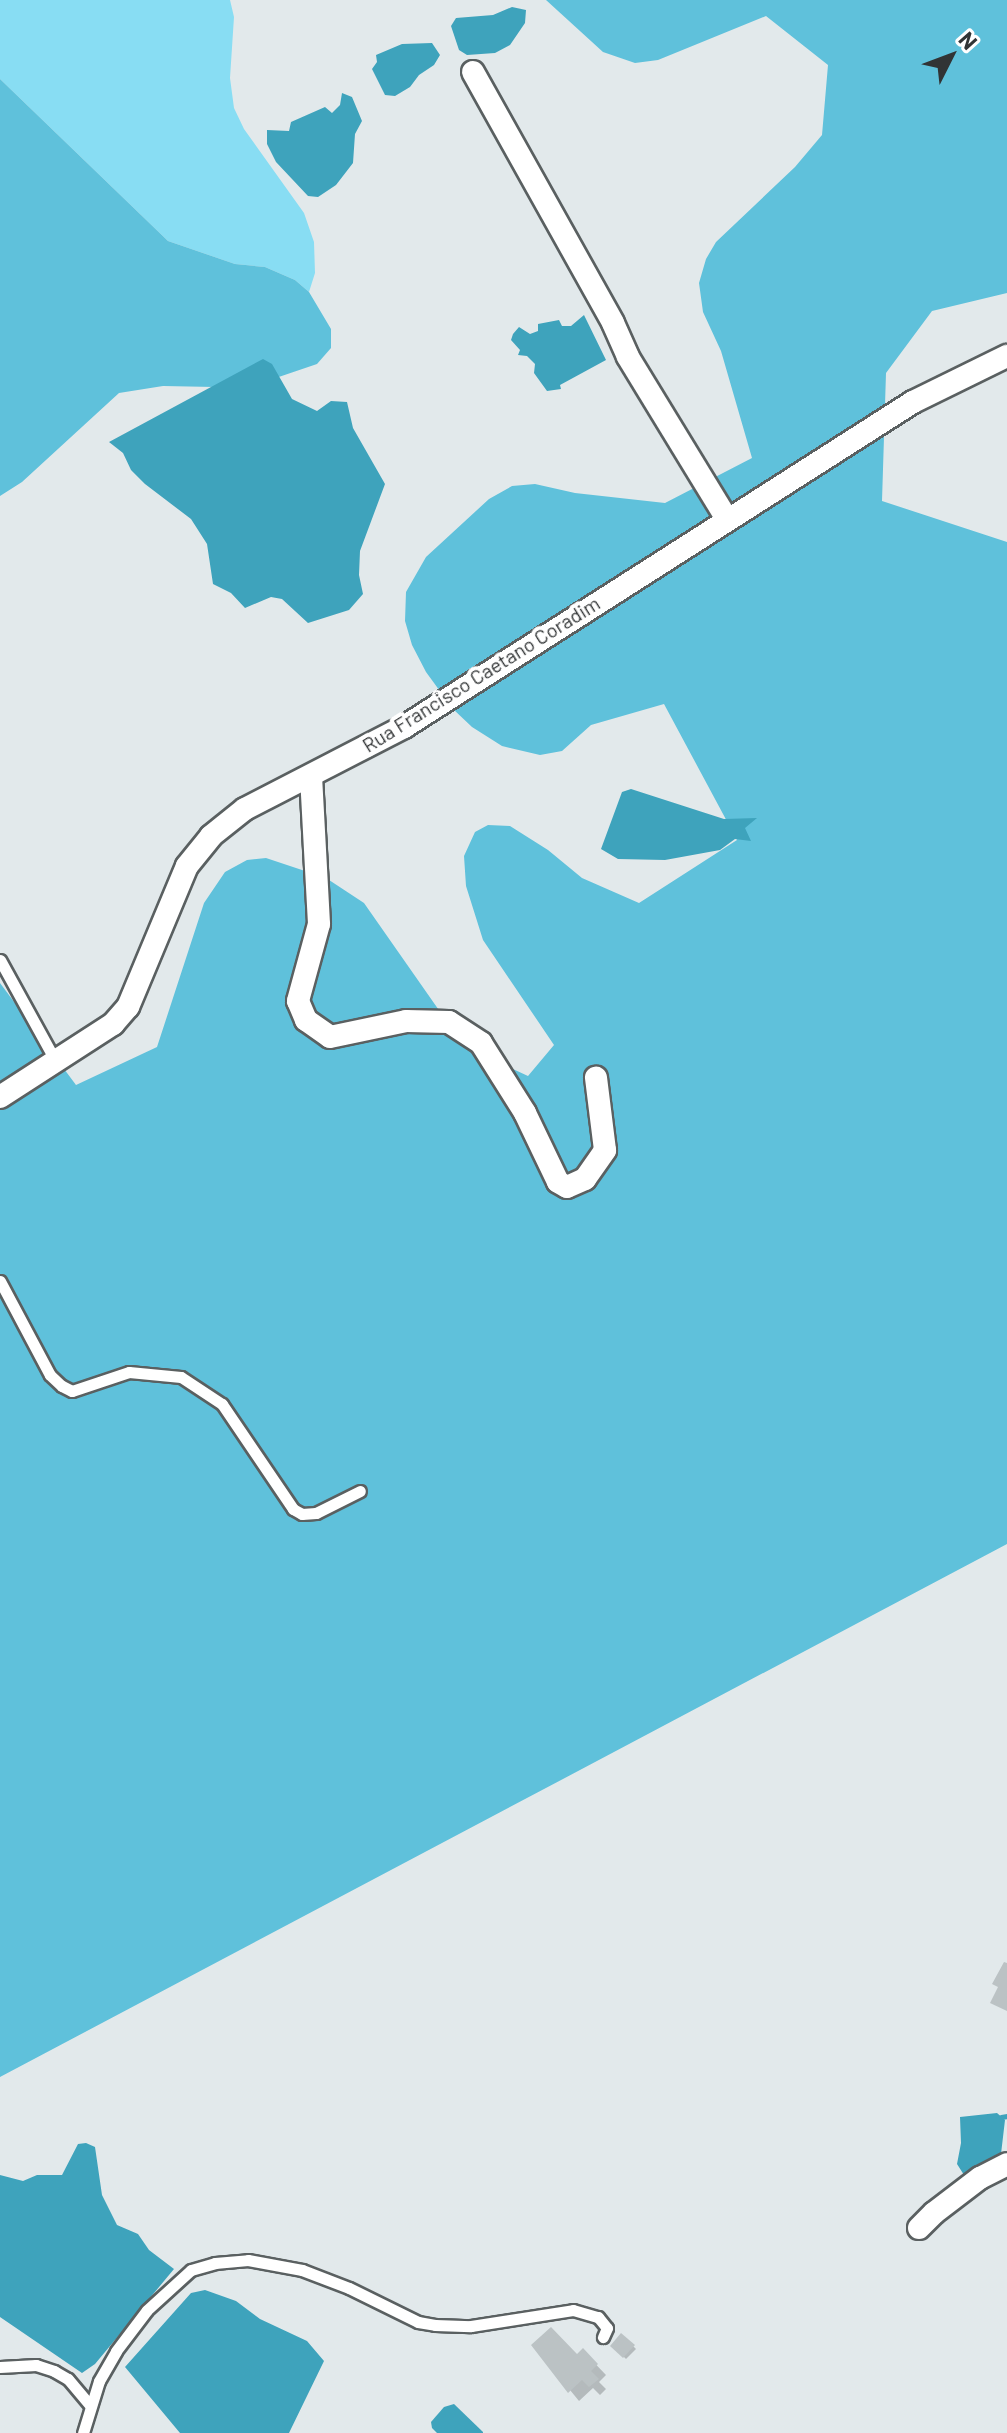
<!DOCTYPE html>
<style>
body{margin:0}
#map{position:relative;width:1007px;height:2433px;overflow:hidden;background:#e2e9eb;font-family:Barlow,sans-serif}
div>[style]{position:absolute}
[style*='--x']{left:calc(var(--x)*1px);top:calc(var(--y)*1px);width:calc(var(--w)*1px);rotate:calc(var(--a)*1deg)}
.green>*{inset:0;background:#88ddf3}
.forest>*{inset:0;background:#5fc1db}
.water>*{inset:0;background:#3ea3bc}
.shadow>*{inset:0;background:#0003}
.stream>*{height:5px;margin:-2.5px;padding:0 2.5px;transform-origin:2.5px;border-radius:2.5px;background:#3ea3bc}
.building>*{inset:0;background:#bbc2c4}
.roads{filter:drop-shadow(2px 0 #5a6061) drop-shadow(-2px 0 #5a6061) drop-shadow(0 2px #5a6061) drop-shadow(0 -2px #5a6061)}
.lane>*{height:11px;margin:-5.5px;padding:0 5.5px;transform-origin:5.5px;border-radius:5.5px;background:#fff}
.street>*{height:22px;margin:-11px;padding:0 11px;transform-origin:11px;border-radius:11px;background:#fff}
span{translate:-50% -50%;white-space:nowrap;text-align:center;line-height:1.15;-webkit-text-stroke:8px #fff;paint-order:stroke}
.street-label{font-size:20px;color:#313435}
.north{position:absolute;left:911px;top:16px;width:80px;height:80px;-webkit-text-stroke:6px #fff;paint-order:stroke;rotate:48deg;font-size:22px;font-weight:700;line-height:32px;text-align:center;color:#313435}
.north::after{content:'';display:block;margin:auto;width:28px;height:36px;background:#313435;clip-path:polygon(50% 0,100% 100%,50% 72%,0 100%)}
</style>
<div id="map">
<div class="green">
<i style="clip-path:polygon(0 0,230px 0,234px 17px,230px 78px,234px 108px,244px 129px,304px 213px,314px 242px,315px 273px,309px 292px,295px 280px,265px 267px,235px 264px,168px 241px,0 79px)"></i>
</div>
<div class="forest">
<i style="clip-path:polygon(546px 0,1007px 0,1007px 293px,932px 311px,886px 373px,882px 501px,1007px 542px,1007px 1544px,0 2077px,0 983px,76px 1085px,157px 1047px,204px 903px,225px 872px,247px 860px,266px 858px,326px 878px,364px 903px,464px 1046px,528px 1076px,554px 1045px,483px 940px,466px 886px,464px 856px,475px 832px,488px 825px,510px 826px,548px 850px,582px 878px,639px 903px,737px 840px,664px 704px,591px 725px,562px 751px,540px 755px,502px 746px,472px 727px,453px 709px,426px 672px,412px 645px,405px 621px,406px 592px,426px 557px,489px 499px,512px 486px,535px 484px,575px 493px,665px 503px,752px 458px,721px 351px,703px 312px,699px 283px,706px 259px,716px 242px,795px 167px,822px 135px,828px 65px,766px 16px,658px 60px,635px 63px,603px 52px)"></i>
<i style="clip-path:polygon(0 79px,168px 241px,235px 264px,265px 267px,295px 280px,309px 292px,331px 329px,331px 348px,317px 364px,264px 382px,215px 387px,163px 386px,119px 393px,22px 482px,0 496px)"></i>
</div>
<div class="water">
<i style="clip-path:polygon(512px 7px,526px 10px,525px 23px,510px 45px,495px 53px,467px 55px,459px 50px,451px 26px,456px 18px,493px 15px)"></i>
<i style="clip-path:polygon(432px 43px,440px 55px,434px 65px,419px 75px,410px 87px,395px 96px,385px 95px,372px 69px,377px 62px,376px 55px,402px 44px)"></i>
<i style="clip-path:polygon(342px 93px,352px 97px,362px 121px,355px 134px,353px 163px,336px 185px,318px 197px,308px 196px,276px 162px,267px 144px,267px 130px,289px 131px,291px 122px,325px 107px,332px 113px,340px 105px)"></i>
<i style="clip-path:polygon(584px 315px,606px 360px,560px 385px,561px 389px,547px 391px,534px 373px,535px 364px,527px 356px,518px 355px,520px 350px,511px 340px,513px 334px,519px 327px,530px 334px,538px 331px,538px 324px,559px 320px,562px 326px,571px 326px)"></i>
<i style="clip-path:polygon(263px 359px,272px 364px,292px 399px,317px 411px,331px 401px,347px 402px,353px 428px,385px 484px,360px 551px,359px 575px,363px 594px,349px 610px,308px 623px,282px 599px,271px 597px,245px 608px,231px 593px,213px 584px,207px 544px,191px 519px,145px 484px,131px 470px,123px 453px,109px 442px)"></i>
<i style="clip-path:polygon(631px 789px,724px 819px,757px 818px,745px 828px,751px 841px,735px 839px,720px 850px,665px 860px,618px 859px,601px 849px,622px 792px)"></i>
<i style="clip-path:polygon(997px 2113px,1005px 2120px,1001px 2154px,971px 2177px,964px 2175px,957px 2164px,961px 2143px,960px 2117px)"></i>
<i style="clip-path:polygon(86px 2143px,95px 2147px,102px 2195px,117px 2225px,138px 2234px,149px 2250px,174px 2269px,95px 2364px,82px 2373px,0 2317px,0 2175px,23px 2181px,37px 2175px,62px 2175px,78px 2144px)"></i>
<i style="clip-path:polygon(205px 2290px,236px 2301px,260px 2319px,307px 2341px,324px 2361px,289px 2433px,180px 2433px,125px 2367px,191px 2293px)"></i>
<i style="clip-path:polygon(454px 2404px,483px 2432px,483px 2433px,437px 2433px,432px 2428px,431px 2422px,444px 2407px)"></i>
</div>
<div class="shadow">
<i style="clip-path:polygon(622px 2335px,636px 2349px,626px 2359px,612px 2345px)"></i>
<i style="clip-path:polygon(534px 2346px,577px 2357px,583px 2351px,606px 2375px,599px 2382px,606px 2389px,600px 2395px,593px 2388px,579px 2401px)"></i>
</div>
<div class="stream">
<i style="--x:1001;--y:2117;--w:6;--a:-9"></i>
</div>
<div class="building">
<i style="clip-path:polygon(1004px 1962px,1007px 1963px,1007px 2011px,990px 2003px,998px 1987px,992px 1984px)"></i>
<i style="clip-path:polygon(551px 2327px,577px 2354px,583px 2348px,598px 2364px,591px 2371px,599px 2379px,589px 2387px,582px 2380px,568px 2393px,531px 2345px)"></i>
<i style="clip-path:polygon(621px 2333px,635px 2345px,623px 2358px,610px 2346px)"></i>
</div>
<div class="roads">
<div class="lane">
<i style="--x:0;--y:960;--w:116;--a:61.2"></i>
<i style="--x:0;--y:1281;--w:106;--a:62"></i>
<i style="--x:50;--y:1375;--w:16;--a:43"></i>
<i style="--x:62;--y:1386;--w:11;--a:27"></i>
<i style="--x:72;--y:1391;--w:60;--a:-18.4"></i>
<i style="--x:129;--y:1372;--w:52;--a:5.5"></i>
<i style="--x:181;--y:1377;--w:49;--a:33.4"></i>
<i style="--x:222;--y:1404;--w:127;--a:55.9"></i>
<i style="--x:293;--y:1509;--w:10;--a:29"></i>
<i style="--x:302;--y:1514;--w:14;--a:-4"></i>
<i style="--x:316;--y:1513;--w:49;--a:-26.6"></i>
<i style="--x:0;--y:2367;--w:36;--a:-3"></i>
<i style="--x:36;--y:2365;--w:19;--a:18"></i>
<i style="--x:54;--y:2371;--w:16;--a:30"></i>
<i style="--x:68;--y:2379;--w:34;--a:50"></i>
<i style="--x:83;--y:2433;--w:54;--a:-72.9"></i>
<i style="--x:99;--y:2381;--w:34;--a:-60"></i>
<i style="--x:116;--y:2351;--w:51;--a:-52.9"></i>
<i style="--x:147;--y:2310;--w:59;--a:-42.3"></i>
<i style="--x:191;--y:2270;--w:25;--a:-16"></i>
<i style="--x:215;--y:2263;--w:33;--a:-5"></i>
<i style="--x:248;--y:2260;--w:55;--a:10.5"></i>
<i style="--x:302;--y:2270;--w:50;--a:21"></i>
<i style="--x:349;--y:2288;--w:77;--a:26.2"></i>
<i style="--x:418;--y:2322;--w:17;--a:10"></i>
<i style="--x:435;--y:2325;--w:36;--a:2"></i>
<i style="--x:471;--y:2326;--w:103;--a:-8.9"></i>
<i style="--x:573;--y:2310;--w:26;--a:16"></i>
<i style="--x:598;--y:2317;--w:14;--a:51"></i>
<i style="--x:607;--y:2328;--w:10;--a:114"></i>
</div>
<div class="street">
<i style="--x:473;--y:72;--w:287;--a:60.8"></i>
<i style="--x:613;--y:323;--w:37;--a:66"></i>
<i style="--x:628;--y:357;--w:190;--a:58.6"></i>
<i style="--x:311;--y:776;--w:148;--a:86.9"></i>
<i style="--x:319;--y:924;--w:80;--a:105.3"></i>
<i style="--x:298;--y:1001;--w:21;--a:67"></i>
<i style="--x:306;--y:1020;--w:29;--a:35"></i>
<i style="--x:330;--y:1037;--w:78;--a:-11.9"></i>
<i style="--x:406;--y:1021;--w:43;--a:1.3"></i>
<i style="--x:449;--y:1022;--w:38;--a:33"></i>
<i style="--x:481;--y:1043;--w:83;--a:57.8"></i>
<i style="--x:525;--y:1113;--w:76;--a:64.4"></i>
<i style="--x:558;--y:1182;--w:10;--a:29"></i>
<i style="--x:567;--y:1187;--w:20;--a:-24"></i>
<i style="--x:585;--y:1179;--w:35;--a:-55"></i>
<i style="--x:605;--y:1150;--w:73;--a:-97.1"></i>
<i style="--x:0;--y:1097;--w:135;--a:-32.9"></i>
<i style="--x:113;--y:1024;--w:23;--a:-49"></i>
<i style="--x:128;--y:1007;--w:153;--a:-67.3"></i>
<i style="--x:187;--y:866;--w:38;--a:-51"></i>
<i style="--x:211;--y:836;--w:43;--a:-38.5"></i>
<i style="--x:245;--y:809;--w:179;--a:-27.3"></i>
<i style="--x:404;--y:727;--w:604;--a:-32.56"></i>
<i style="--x:913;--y:402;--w:105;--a:-26.1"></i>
<i style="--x:919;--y:2228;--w:21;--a:-45"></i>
<i style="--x:934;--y:2213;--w:58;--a:-37.3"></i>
<i style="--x:980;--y:2178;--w:30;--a:-27"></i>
</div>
</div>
<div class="street-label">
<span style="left:481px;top:674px;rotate:-32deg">Rua Francisco Caetano Coradim</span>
</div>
<div class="north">N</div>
</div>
